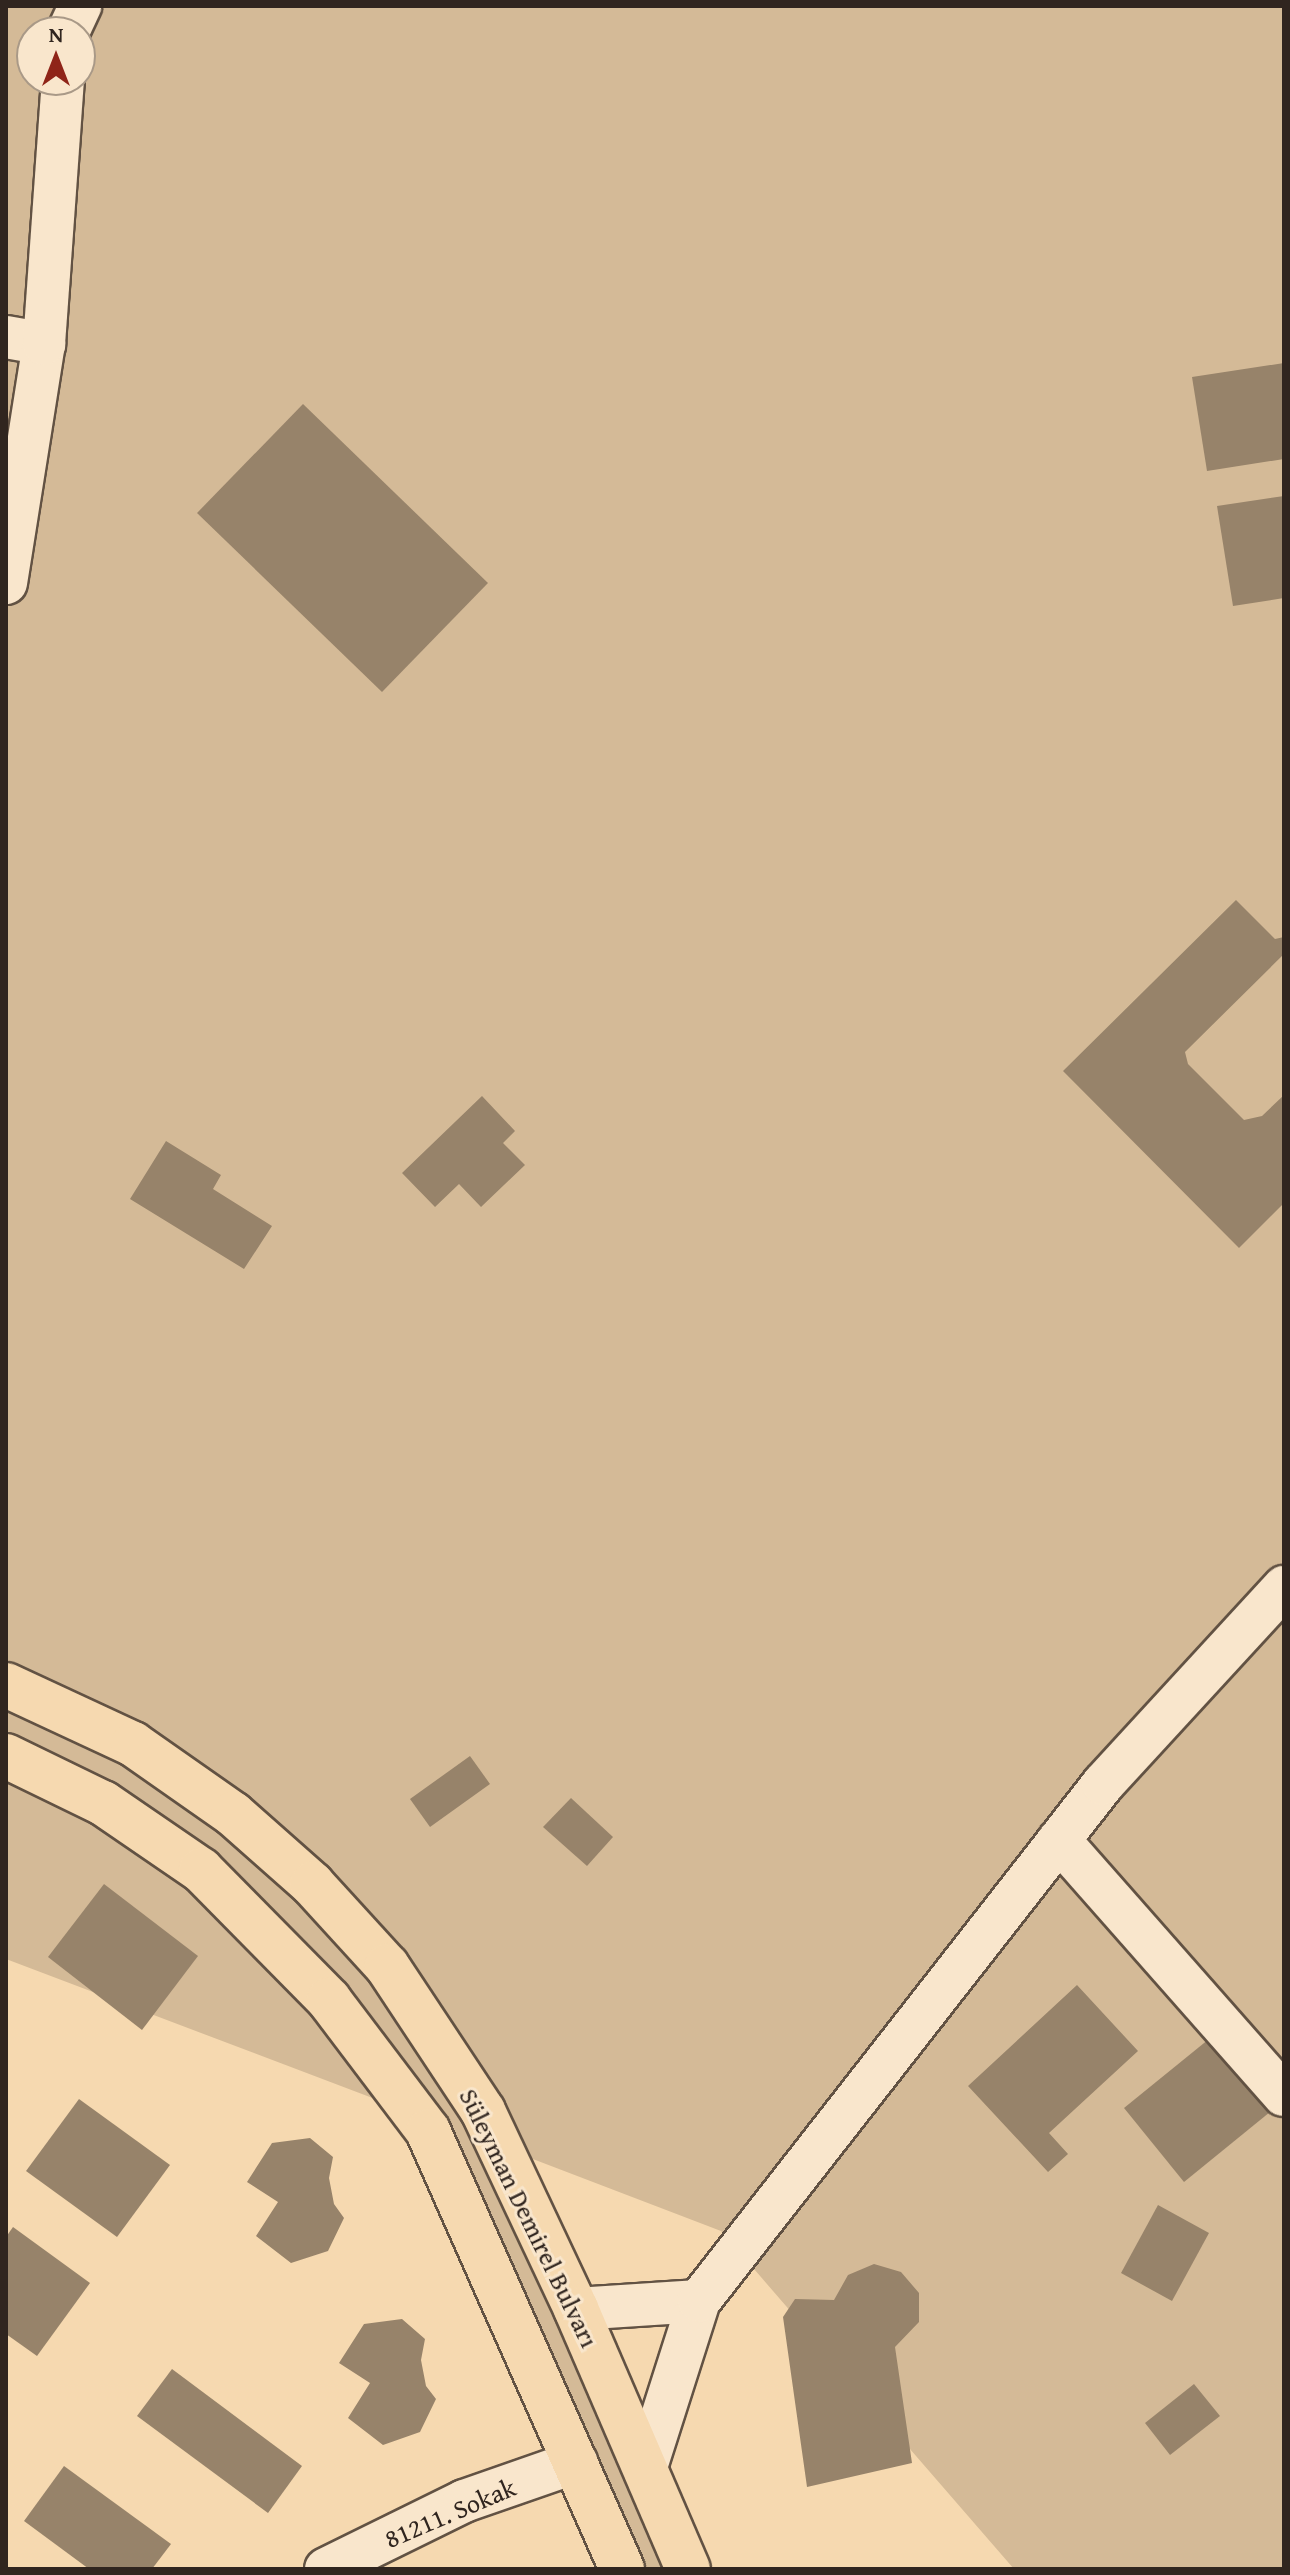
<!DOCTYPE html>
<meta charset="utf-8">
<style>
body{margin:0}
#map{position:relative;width:1290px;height:2575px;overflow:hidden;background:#f6d9b0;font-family:"Gentium Book Plus",serif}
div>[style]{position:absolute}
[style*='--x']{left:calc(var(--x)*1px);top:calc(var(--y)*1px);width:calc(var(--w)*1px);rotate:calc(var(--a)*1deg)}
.green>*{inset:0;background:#d4ba97}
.building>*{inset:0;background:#97836a}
.roads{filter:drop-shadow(2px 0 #625243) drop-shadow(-2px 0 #625243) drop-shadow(0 2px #625243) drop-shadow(0 -2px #625243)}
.minor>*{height:42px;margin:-21px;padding:0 21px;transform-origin:21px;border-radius:21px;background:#f9e6cc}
.major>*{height:44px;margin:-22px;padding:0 22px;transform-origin:22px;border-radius:22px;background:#f6d9b0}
span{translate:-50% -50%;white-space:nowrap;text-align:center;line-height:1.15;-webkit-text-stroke:6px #f9e6cc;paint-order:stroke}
.street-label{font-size:26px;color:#30251f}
.frame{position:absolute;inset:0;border:8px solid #30251f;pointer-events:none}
.north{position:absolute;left:16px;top:16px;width:80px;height:80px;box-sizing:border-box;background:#f9e6cc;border:2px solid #a99987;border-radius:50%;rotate:0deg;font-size:22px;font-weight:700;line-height:32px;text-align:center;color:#30251f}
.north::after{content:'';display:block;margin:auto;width:28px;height:36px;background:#8f2418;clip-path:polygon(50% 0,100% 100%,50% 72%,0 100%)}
</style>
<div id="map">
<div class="green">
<i style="clip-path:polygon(evenodd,6px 6px,1284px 6px,1284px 2569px,1014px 2569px,721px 2231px,475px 2137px,664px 2569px,641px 2569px,441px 2124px,6px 1959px,6px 6px,32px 32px,80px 32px,80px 80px,32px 80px,32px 32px)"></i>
</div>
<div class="building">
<i style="clip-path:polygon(1284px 363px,1284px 459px,1207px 471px,1192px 377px)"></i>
<i style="clip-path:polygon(303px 404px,488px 583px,382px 692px,197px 513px)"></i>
<i style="clip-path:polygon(1284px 496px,1284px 598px,1233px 606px,1217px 506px)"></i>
<i style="clip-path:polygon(1236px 900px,1275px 939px,1284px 937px,1284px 954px,1185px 1052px,1188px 1064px,1244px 1120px,1262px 1116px,1284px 1095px,1284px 1203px,1239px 1248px,1063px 1071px)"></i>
<i style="clip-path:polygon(482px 1096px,515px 1131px,503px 1143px,525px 1165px,481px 1207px,459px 1184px,435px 1207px,402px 1173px)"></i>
<i style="clip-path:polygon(166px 1141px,221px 1175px,213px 1189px,272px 1226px,244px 1269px,130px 1199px)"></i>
<i style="clip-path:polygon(470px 1756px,490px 1784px,430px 1827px,410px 1799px)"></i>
<i style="clip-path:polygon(571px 1798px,613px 1837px,587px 1866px,543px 1827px)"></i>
<i style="clip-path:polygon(104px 1884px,198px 1956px,142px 2030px,48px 1957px)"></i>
<i style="clip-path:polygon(1077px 1985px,1138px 2051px,1049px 2133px,1068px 2154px,1048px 2172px,968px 2086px)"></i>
<i style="clip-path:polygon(1209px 2039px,1270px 2112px,1184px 2182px,1124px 2108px)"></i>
<i style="clip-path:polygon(79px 2099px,170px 2165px,117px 2237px,26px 2171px)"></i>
<i style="clip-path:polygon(310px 2138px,333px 2157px,329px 2178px,334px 2204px,344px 2218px,328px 2251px,291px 2263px,256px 2236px,278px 2202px,247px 2182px,272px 2143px)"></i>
<i style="clip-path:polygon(1158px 2205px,1209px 2233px,1172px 2301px,1121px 2273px)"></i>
<i style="clip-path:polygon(13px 2227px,90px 2283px,37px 2356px,6px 2334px,6px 2237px)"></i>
<i style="clip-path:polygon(874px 2264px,901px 2272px,919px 2293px,919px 2322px,895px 2347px,912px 2463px,807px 2487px,783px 2317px,795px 2299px,834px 2300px,848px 2275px)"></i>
<i style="clip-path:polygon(402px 2319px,425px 2339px,421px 2360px,426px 2386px,436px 2399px,420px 2432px,383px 2445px,348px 2418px,370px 2383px,339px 2363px,364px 2324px)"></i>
<i style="clip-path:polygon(172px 2369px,302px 2466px,268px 2513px,137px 2416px)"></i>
<i style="clip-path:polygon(1194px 2384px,1220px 2416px,1170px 2455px,1145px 2423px)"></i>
<i style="clip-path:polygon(64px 2466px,171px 2544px,152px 2569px,89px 2569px,24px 2521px)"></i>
</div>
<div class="roads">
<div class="minor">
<i style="--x:68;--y:32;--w:29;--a:-65"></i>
<i style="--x:6;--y:337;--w:39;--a:10"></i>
<i style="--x:6;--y:583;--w:242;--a:-81"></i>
<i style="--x:44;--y:344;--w:265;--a:-85.9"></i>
<i style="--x:1059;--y:1840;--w:340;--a:48.6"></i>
<i style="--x:576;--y:2309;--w:123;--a:-3.7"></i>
<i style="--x:646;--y:2467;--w:174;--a:-72.3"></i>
<i style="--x:699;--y:2301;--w:656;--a:-51.99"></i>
<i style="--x:1103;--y:1784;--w:268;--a:-47.4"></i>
<i style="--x:326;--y:2569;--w:154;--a:-26.2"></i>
<i style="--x:464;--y:2501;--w:119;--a:-19.2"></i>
</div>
<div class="major">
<i style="--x:6;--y:1685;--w:140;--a:24.9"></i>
<i style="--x:133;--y:1744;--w:122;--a:35"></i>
<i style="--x:233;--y:1814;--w:106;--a:41.5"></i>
<i style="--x:312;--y:1884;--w:111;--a:47.6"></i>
<i style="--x:387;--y:1966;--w:174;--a:56.5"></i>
<i style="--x:483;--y:2111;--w:219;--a:64.8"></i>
<i style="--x:576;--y:2309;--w:283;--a:66.7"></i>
<i style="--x:6;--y:1756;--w:108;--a:25.9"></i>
<i style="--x:103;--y:1803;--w:119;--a:34.4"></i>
<i style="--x:201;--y:1870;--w:182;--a:45.4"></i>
<i style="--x:329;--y:2000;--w:164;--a:52.9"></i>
<i style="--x:428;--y:2131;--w:479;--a:66.1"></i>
</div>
</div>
<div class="street-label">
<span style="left:529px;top:2218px;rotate:64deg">Süleyman Demirel Bulvarı</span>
<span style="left:450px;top:2513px;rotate:-23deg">81211. Sokak</span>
</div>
<div class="frame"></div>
<div class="north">N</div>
</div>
